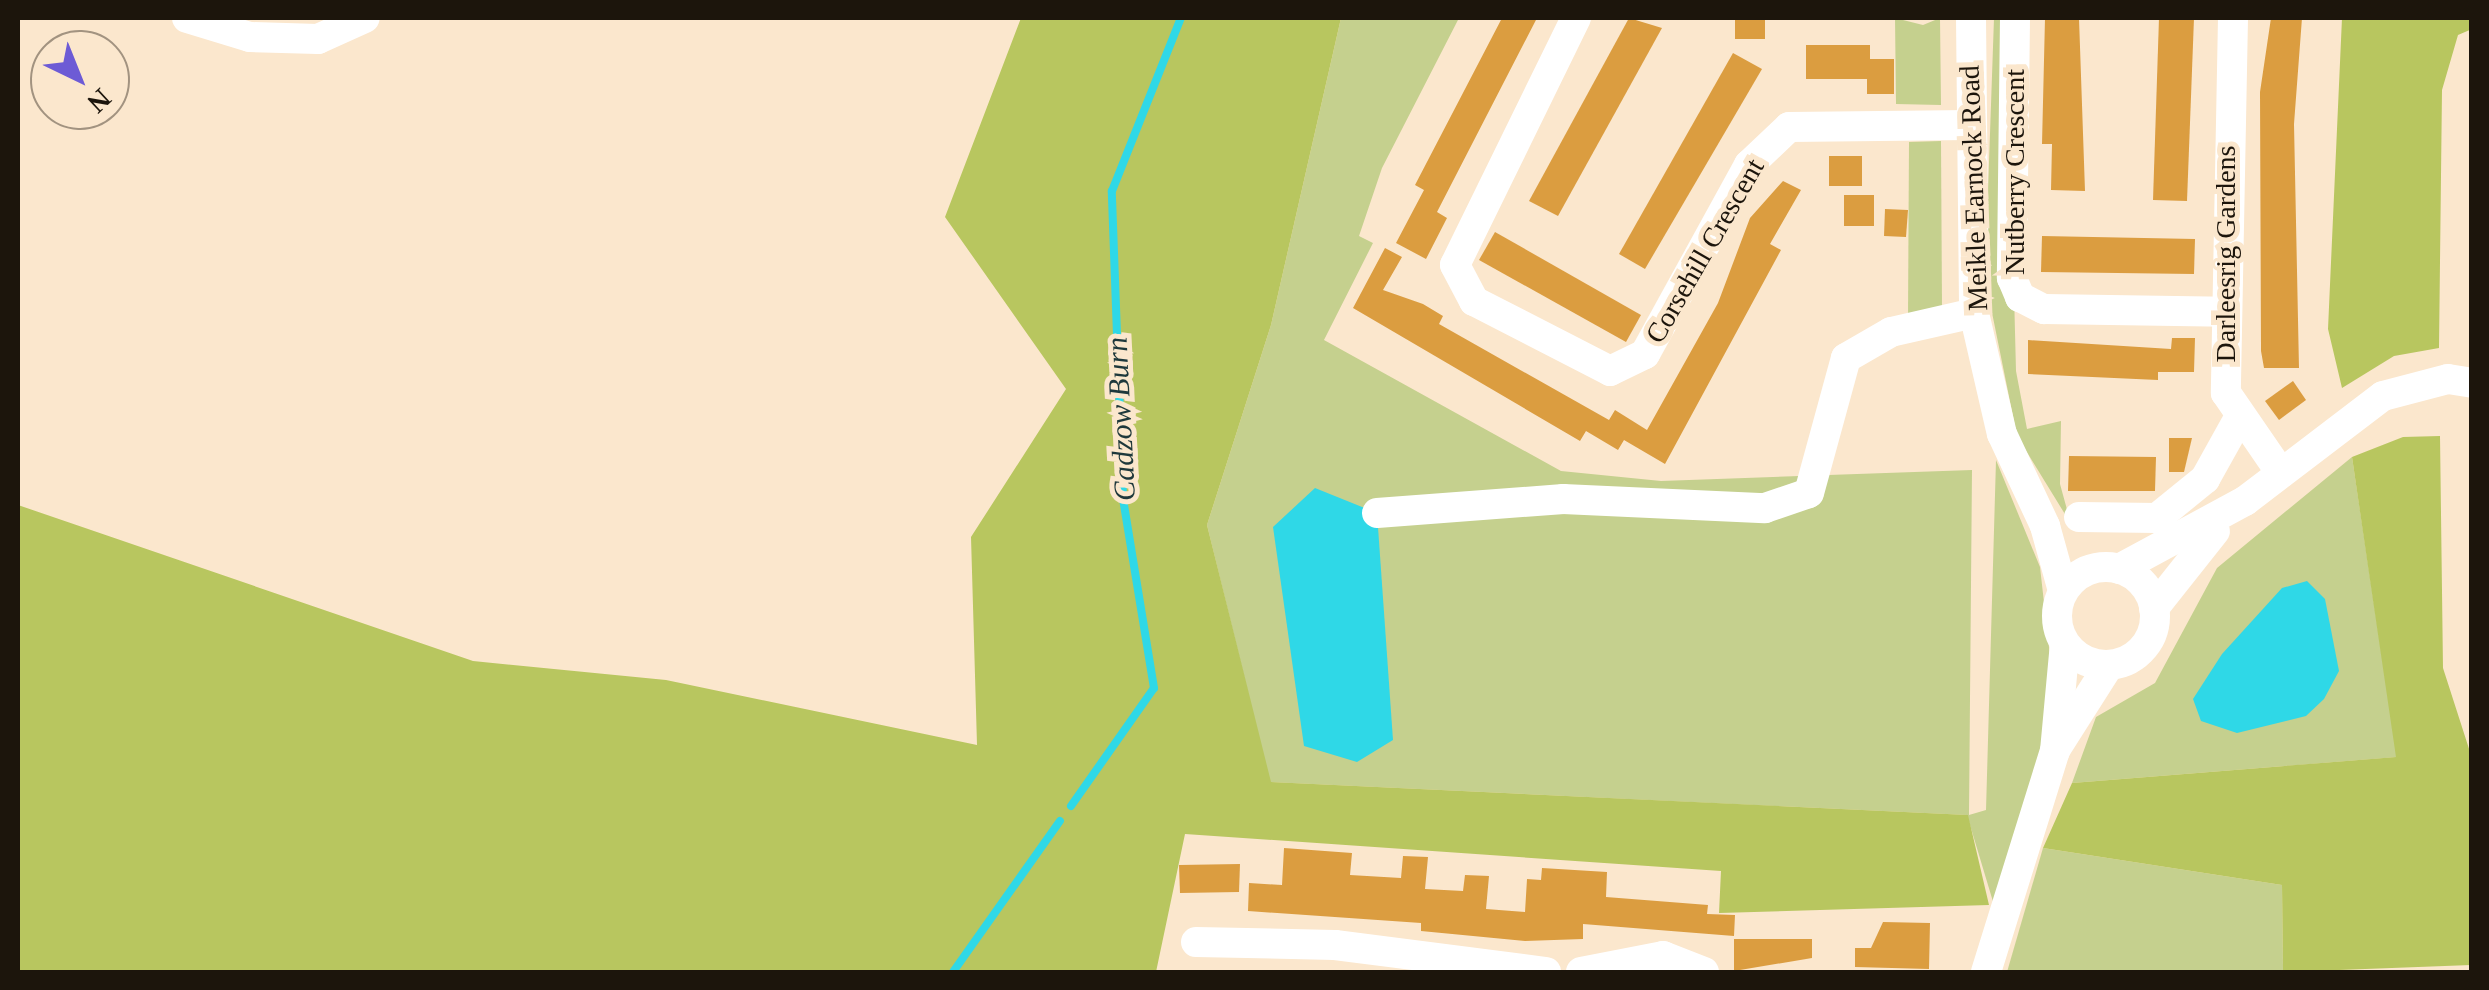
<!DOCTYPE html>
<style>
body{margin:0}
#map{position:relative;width:2489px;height:990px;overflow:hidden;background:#fbe7cd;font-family:"Times New Roman",serif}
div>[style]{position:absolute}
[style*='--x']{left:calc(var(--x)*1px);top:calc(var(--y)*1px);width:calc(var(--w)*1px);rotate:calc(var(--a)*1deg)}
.green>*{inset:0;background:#c5d08e}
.forest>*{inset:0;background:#b8c65f}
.water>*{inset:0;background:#2fd8e7}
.stream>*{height:8px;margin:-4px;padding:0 4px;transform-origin:4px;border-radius:4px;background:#2fd8e7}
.building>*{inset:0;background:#db9d40}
.minor>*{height:30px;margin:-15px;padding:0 15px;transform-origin:15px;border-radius:15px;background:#fff}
.minor>.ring{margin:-15px;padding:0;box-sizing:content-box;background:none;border:30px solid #fff;border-radius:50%}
span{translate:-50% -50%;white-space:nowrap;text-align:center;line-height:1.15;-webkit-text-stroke:10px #fbe7cd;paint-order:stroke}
.street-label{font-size:28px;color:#1c150c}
.water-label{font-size:30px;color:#1e383b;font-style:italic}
.frame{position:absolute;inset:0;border:20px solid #1c150c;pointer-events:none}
.north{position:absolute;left:30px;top:30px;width:100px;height:100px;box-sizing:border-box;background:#fbe7cd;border:2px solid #a29380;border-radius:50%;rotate:137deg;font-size:28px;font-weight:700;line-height:40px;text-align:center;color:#1c150c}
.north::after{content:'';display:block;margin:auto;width:35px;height:45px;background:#6d5bd5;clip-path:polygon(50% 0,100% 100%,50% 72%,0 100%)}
</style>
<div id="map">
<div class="green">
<i style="clip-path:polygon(1341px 18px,1459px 18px,1382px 168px,1359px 236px,1373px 243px,1324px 340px,1561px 471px,1661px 481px,1972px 470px,1969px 815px,1986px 810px,1996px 460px,2040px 567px,2050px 656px,2042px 751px,1994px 905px,1967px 815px,1270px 782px,1207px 525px,1271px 325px)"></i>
<i style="clip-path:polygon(1895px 18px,1923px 25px,1940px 18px,1941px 105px,1896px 104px)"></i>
<i style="clip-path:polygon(1994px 18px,2007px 18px,2016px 371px,2027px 429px,2061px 421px,2060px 484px,2071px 524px,2017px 436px,1985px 278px)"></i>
<i style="clip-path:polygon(1941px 141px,1942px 308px,1908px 319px,1909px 142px)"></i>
<i style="clip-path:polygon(2352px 457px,2397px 757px,2072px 783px,2096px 717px,2155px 683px,2217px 568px)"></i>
<i style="clip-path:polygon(2043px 848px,2282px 885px,2283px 972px,2007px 972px)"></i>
</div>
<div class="forest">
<i style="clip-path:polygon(1021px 18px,1341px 18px,1271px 325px,1207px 525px,1271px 782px,1968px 815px,1989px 905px,1719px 913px,1721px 871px,1185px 834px,1156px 972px,18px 972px,18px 505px,473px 661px,666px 680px,977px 745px,971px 537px,1066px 389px,945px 217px)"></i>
<i style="clip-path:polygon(2342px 18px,2471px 18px,2472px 29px,2458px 35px,2442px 90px,2439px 348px,2394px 356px,2342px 388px,2328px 329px)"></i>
<i style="clip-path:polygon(2440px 436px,2443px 668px,2471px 755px,2471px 965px,2283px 972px,2282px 885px,2043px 848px,2072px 783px,2396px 757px,2352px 457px,2403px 437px)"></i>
</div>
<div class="water">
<i style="clip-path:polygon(1315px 488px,1377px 513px,1393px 740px,1357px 762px,1304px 746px,1273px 527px)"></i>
<i style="clip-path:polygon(2307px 581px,2325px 599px,2339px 671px,2324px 699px,2306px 716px,2237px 733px,2201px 721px,2193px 699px,2222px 654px,2282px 588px)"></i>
</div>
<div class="stream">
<i style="--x:1071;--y:806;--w:144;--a:-54.9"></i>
<i style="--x:1154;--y:688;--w:193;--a:-99.3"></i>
<i style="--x:1123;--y:498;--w:307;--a:-92.1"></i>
<i style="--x:1112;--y:191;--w:186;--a:-68.3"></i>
<i style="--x:953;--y:972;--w:185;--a:-54.7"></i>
</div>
<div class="building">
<i style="clip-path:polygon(1502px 18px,1537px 18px,1437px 212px,1447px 218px,1426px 259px,1396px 243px,1424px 190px,1415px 185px)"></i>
<i style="clip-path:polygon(1629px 18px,1662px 28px,1558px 216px,1529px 201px)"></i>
<i style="clip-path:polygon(1735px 18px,1765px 18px,1765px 39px,1735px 39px)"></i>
<i style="clip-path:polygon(2045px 18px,2079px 18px,2085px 191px,2051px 190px,2052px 144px,2042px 144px)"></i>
<i style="clip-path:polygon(2159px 18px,2194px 18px,2187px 201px,2153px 200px)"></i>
<i style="clip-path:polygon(2271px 18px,2302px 18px,2294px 124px,2299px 368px,2264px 368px,2261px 351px,2260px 92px)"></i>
<i style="clip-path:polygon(1806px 45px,1870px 45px,1870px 59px,1894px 59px,1894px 94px,1867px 94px,1867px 79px,1806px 79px)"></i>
<i style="clip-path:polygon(1733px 53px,1762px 69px,1645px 269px,1619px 254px)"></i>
<i style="clip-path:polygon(1829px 156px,1862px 156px,1862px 186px,1829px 186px)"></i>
<i style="clip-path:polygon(1783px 181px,1801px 190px,1770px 244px,1781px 250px,1665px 464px,1624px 440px,1618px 450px,1586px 431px,1580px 441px,1353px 308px,1385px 248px,1402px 257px,1383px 290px,1423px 304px,1443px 316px,1439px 324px,1609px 420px,1615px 410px,1647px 430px,1718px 303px,1750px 218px)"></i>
<i style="clip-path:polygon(1844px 195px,1874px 195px,1874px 226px,1844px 226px)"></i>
<i style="clip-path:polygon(1885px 209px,1908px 210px,1906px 237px,1884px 236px)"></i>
<i style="clip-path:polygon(1495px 232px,1641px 315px,1626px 342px,1479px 260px)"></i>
<i style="clip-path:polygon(2042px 236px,2195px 239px,2194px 274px,2041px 272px)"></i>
<i style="clip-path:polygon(2172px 338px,2195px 338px,2194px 372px,2158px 372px,2158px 380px,2028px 374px,2028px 340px,2171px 349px)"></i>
<i style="clip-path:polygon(2293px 381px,2306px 400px,2279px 420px,2265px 401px)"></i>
<i style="clip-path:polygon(2169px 438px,2192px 438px,2184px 472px,2169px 472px)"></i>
<i style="clip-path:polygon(2069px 456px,2156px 457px,2155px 491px,2068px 491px)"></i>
<i style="clip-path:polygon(1284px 848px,1352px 853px,1350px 875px,1401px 878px,1403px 856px,1428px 857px,1425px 889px,1463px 891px,1465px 875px,1489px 876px,1486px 909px,1525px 912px,1527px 879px,1541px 880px,1542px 868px,1607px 872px,1606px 897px,1708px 905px,1707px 914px,1735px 915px,1734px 936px,1583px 924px,1583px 939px,1525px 941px,1421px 931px,1421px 923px,1248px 911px,1249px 883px,1282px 885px)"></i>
<i style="clip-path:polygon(1240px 864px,1239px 892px,1180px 893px,1179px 865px)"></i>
<i style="clip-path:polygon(1883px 922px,1930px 923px,1929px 969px,1855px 967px,1855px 948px,1871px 948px)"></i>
<i style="clip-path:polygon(1734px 939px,1812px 939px,1812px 958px,1734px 971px)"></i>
</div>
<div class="minor">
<i style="--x:187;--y:18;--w:66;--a:16.8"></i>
<i style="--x:250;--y:37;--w:68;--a:1.7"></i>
<i style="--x:318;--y:39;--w:51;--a:-24.1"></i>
<i style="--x:1576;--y:18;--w:275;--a:116.1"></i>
<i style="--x:1455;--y:265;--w:41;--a:62.2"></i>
<i style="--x:1474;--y:301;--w:153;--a:27.2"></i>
<i style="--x:1610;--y:371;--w:39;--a:-26"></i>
<i style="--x:1645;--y:354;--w:216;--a:-61.2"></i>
<i style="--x:1749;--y:165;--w:55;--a:-43.5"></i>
<i style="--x:1789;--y:127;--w:181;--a:-0.6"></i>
<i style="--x:1971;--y:18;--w:295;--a:89.4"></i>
<i style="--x:1974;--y:313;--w:124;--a:77"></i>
<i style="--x:2002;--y:434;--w:102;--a:64.9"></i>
<i style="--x:2045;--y:526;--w:67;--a:74.5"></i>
<i style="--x:2015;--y:18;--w:260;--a:90.7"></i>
<i style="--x:2012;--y:278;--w:21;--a:67"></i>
<i style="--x:2020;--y:297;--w:27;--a:27"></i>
<i style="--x:2044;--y:309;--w:181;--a:0.9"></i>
<i style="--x:2233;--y:18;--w:375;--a:91.1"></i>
<i style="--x:2226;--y:393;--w:97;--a:55.5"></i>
<i style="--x:1377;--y:513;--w:187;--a:-4.3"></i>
<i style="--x:1563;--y:499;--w:202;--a:2.6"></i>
<i style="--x:1765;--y:508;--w:46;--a:-18.8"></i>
<i style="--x:1809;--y:493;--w:140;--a:-74.7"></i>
<i style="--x:1846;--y:358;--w:52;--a:-30"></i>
<i style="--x:1891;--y:332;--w:85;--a:-12.9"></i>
<i style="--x:2079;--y:517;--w:78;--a:0.7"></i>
<i style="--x:2157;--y:518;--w:62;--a:-39.1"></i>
<i style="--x:2205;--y:479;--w:72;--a:-60.9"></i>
<i class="ring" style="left:2057px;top:567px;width:68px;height:68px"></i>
<i style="--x:2119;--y:569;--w:143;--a:-28.4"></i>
<i style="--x:2245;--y:501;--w:173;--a:-37.3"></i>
<i style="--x:2383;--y:396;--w:67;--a:-14.7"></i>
<i style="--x:2448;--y:379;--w:24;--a:9"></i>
<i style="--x:2154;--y:608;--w:98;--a:-51.6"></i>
<i style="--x:2057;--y:747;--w:97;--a:-57.6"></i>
<i style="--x:1196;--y:942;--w:139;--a:1.2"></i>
<i style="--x:1335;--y:945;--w:213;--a:7.3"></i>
<i style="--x:1581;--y:972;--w:84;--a:-11"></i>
<i style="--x:1663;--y:956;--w:44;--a:21.3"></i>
<i style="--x:1986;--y:972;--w:232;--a:-72.7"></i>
<i style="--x:2055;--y:751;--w:107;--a:-84.7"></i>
</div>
<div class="street-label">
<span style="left:2015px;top:172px;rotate:-90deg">Nutberry Crescent</span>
<span style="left:1974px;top:188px;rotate:-92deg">Meikle Earnock Road</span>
<span style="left:1705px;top:251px;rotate:-60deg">Corsehill Crescent</span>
<span style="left:2226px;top:254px;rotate:-90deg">Darleesrig Gardens</span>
</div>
<div class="water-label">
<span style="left:1121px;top:419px;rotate:-93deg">Cadzow Burn</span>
</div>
<div class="frame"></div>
<div class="north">N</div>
</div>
